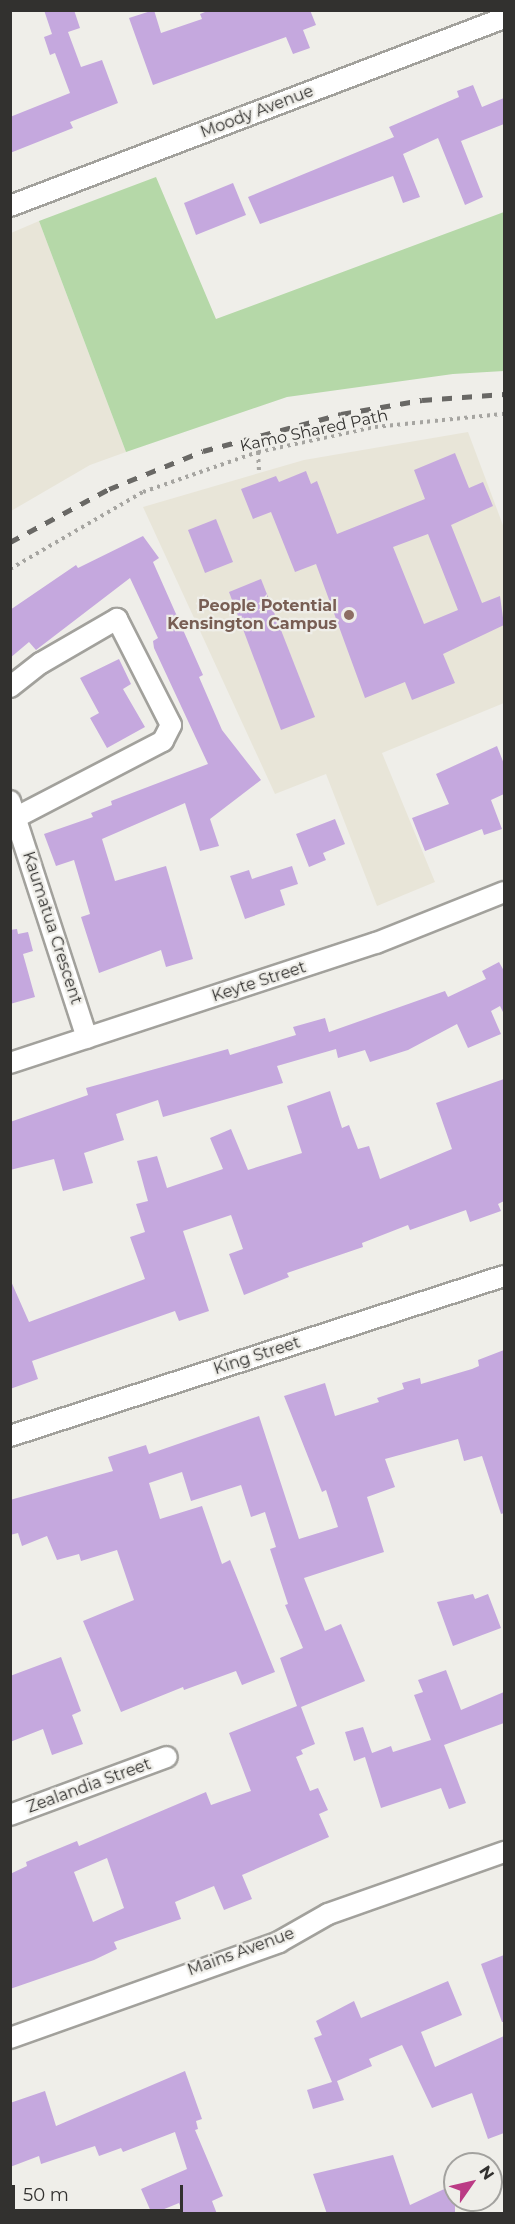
<!DOCTYPE html>
<style>
body{margin:0}
#map{position:relative;width:515px;height:2224px;overflow:hidden;background:#efeee9;font-family:Montserrat,sans-serif}
div>[style]{position:absolute}
[style*='--x']{left:calc(var(--x)*1px);top:calc(var(--y)*1px);width:calc(var(--w)*1px);rotate:calc(var(--a)*1deg)}
.built>*{inset:0;background:#e8e5d8}
.green>*{inset:0;background:#b5d8a8}
.building>*{inset:0;background:#c5a8de}
.path>*{height:4px;margin-top:-2px;transform-origin:0;background:repeating-linear-gradient(90deg,#a6a5a1 0 3px,transparent 0 7.5px)}
.roads{filter:drop-shadow(2px 0 #a2a19c) drop-shadow(-2px 0 #a2a19c) drop-shadow(0 2px #a2a19c) drop-shadow(0 -2px #a2a19c)}
.street>*{height:20px;margin:-10px;padding:0 10px;transform-origin:10px;border-radius:10px;background:#fff}
.rail>*{height:4.5px;margin-top:-2.25px;transform-origin:0;background:repeating-linear-gradient(90deg,#696865 0 10px,transparent 0 20px)}
.dots>*{width:16px;height:16px;translate:-50% -50%;box-sizing:border-box;border:3px solid #efeee9;border-radius:50%}
span{translate:-50% -50%;white-space:nowrap;text-align:center;line-height:1.15;-webkit-text-stroke:4.5px #efeee9;paint-order:stroke}
.street-label{font-size:16px;color:#32312f}
.education-label{font-size:16px;color:#785e54;font-weight:700}
.right{translate:-100% -50%;text-align:right}
.frame{position:absolute;inset:0;border:12px solid #32312f;pointer-events:none}
.north{position:absolute;left:443px;top:2152px;width:60px;height:60px;box-sizing:border-box;background:#efeee9;border:2px solid #a3a29f;border-radius:50%;rotate:56deg;font-size:16px;font-weight:700;line-height:24px;text-align:center;color:#32312f}
.north::after{content:'';display:block;margin:auto;width:21px;height:27px;background:#bb3b85;clip-path:polygon(50% 0,100% 100%,50% 72%,0 100%)}
.scale{position:absolute;left:12px;top:2185px;width:171px;height:27px;box-sizing:border-box;border:3px solid #32312f;border-top:0;padding-left:8px;font-size:18px;line-height:21px;white-space:nowrap;color:#32312f;-webkit-text-stroke:4px #efeee9;paint-order:stroke}
</style>
<div id="map">
<div class="built">
<i style="clip-path:polygon(39px 221px,126px 452px,90px 465px,11px 511px,11px 233px)"></i>
<i style="clip-path:polygon(468px 432px,504px 528px,504px 703px,382px 753px,435px 882px,377px 906px,326px 774px,275px 794px,143px 507px,304px 460px)"></i>
</div>
<div class="green">
<i style="clip-path:polygon(156px 177px,216px 319px,504px 212px,504px 371px,453px 374px,287px 397px,126px 452px,39px 221px)"></i>
</div>
<div class="building">
<i style="clip-path:polygon(44px 10px,74px 10px,80px 28px,68px 32px,81px 67px,102px 60px,118px 103px,70px 122px,73px 128px,10px 153px,10px 117px,70px 93px,55px 53px,50px 55px,44px 37px,52px 34px)"></i>
<i style="clip-path:polygon(154px 10px,161px 33px,202px 19px,200px 14px,210px 10px,310px 10px,316px 25px,303px 30px,310px 48px,293px 54px,286px 37px,153px 85px,129px 18px)"></i>
<i style="clip-path:polygon(473px 85px,482px 107px,504px 98px,504px 124px,461px 141px,483px 197px,465px 205px,438px 138px,403px 154px,420px 197px,403px 203px,393px 176px,260px 224px,248px 197px,394px 137px,389px 127px,459px 97px,457px 91px)"></i>
<i style="clip-path:polygon(233px 183px,246px 215px,196px 235px,184px 203px)"></i>
<i style="clip-path:polygon(evenodd,455px 453px,469px 488px,483px 482px,493px 506px,451px 525px,482px 603px,500px 596px,504px 625px,443px 654px,455px 683px,412px 700px,405px 682px,365px 698px,316px 564px,295px 572px,271px 512px,253px 519px,241px 489px,276px 476px,279px 482px,306px 471px,311px 484px,317px 481px,337px 534px,425px 499px,414px 470px,455px 453px,428px 534px,458px 610px,424px 624px,393px 547px,428px 534px)"></i>
<i style="clip-path:polygon(216px 519px,233px 562px,205px 573px,188px 530px)"></i>
<i style="clip-path:polygon(143px 536px,159px 558px,153px 562px,203px 675px,199px 677px,222px 730px,261px 780px,210px 819px,219px 846px,200px 851px,185px 803px,102px 839px,115px 881px,166px 866px,193px 959px,166px 967px,161px 950px,99px 973px,81px 917px,90px 914px,74px 860px,56px 866px,44px 834px,93px 817px,91px 813px,112px 805px,111px 801px,208px 764px,154px 648px,153px 641px,158px 638px,130px 578px,36px 650px,29px 642px,10px 658px,10px 610px,76px 565px,78px 568px)"></i>
<i style="clip-path:polygon(261px 579px,315px 717px,281px 730px,229px 592px)"></i>
<i style="clip-path:polygon(119px 659px,131px 684px,123px 689px,145px 727px,107px 748px,90px 718px,99px 713px,80px 678px)"></i>
<i style="clip-path:polygon(497px 746px,504px 764px,504px 794px,491px 800px,502px 829px,484px 835px,482px 829px,425px 851px,412px 818px,449px 804px,436px 774px)"></i>
<i style="clip-path:polygon(335px 819px,345px 844px,323px 853px,326px 860px,309px 867px,296px 834px)"></i>
<i style="clip-path:polygon(292px 866px,298px 884px,280px 890px,285px 905px,245px 919px,230px 876px,249px 870px,252px 879px)"></i>
<i style="clip-path:polygon(17px 929px,18px 934px,28px 932px,33px 951px,23px 954px,35px 997px,10px 1004px,10px 930px)"></i>
<i style="clip-path:polygon(499px 962px,504px 971px,504px 1014px,500px 1006px,491px 1011px,501px 1034px,468px 1048px,457px 1024px,408px 1050px,370px 1062px,365px 1050px,338px 1058px,336px 1049px,277px 1066px,283px 1083px,163px 1117px,158px 1100px,116px 1114px,124px 1140px,84px 1153px,93px 1183px,63px 1191px,54px 1159px,10px 1170px,10px 1122px,88px 1095px,86px 1088px,228px 1049px,230px 1055px,296px 1035px,293px 1027px,325px 1018px,329px 1032px,445px 991px,448px 997px,486px 979px,482px 971px)"></i>
<i style="clip-path:polygon(504px 1079px,504px 1201px,498px 1204px,501px 1211px,470px 1222px,466px 1210px,410px 1230px,408px 1225px,362px 1243px,363px 1247px,287px 1273px,289px 1277px,244px 1295px,229px 1254px,243px 1249px,231px 1215px,183px 1231px,209px 1311px,179px 1321px,175px 1311px,32px 1361px,38px 1379px,10px 1389px,10px 1279px,29px 1322px,145px 1279px,130px 1237px,145px 1232px,136px 1204px,148px 1201px,137px 1161px,157px 1156px,167px 1188px,223px 1169px,210px 1138px,231px 1129px,248px 1170px,302px 1153px,287px 1106px,330px 1091px,342px 1128px,349px 1125px,358px 1149px,369px 1146px,380px 1179px,452px 1149px,436px 1103px)"></i>
<i style="clip-path:polygon(evenodd,504px 1350px,504px 1513px,501px 1514px,482px 1456px,464px 1461px,458px 1439px,385px 1459px,395px 1487px,367px 1497px,384px 1552px,304px 1578px,325px 1631px,341px 1624px,365px 1681px,301px 1707px,315px 1744px,301px 1750px,303px 1754px,296px 1757px,310px 1791px,318px 1788px,328px 1810px,319px 1814px,329px 1837px,242px 1875px,252px 1899px,224px 1910px,214px 1886px,175px 1902px,181px 1919px,114px 1942px,117px 1949px,94px 1960px,10px 1989px,10px 1874px,27px 1866px,26px 1862px,77px 1841px,79px 1846px,206px 1792px,211px 1805px,251px 1791px,229px 1733px,297px 1706px,280px 1658px,303px 1648px,285px 1605px,288px 1604px,270px 1549px,276px 1547px,265px 1512px,251px 1517px,241px 1485px,191px 1501px,182px 1472px,149px 1483px,160px 1519px,202px 1506px,222px 1564px,230px 1560px,275px 1672px,242px 1685px,236px 1671px,184px 1690px,183px 1687px,121px 1712px,83px 1621px,134px 1600px,117px 1550px,81px 1561px,79px 1554px,57px 1560px,47px 1536px,22px 1546px,18px 1533px,10px 1535px,10px 1500px,113px 1471px,108px 1457px,146px 1445px,149px 1454px,259px 1416px,299px 1539px,338px 1527px,326px 1490px,322px 1492px,284px 1396px,325px 1383px,335px 1416px,379px 1402px,377px 1398px,404px 1389px,402px 1383px,420px 1378px,421px 1384px,472px 1369px,479px 1366px,478px 1360px,504px 1350px,107px 1858px,124px 1908px,93px 1922px,74px 1872px,107px 1858px)"></i>
<i style="clip-path:polygon(473px 1594px,475px 1599px,488px 1594px,501px 1628px,453px 1646px,437px 1602px)"></i>
<i style="clip-path:polygon(61px 1657px,81px 1711px,72px 1715px,83px 1744px,52px 1755px,43px 1729px,10px 1742px,10px 1676px)"></i>
<i style="clip-path:polygon(446px 1670px,461px 1710px,504px 1692px,504px 1723px,444px 1745px,466px 1803px,449px 1809px,441px 1788px,381px 1808px,365px 1757px,354px 1761px,345px 1732px,363px 1727px,372px 1753px,391px 1746px,393px 1752px,431px 1740px,414px 1695px,423px 1692px,418px 1680px)"></i>
<i style="clip-path:polygon(504px 1955px,504px 2022px,502px 2022px,481px 1964px)"></i>
<i style="clip-path:polygon(448px 1981px,462px 2015px,421px 2032px,435px 2067px,504px 2036px,504px 2133px,488px 2139px,472px 2093px,432px 2108px,402px 2045px,369px 2059px,372px 2066px,337px 2081px,344px 2100px,313px 2109px,307px 2090px,332px 2082px,314px 2038px,322px 2035px,316px 2021px,354px 2001px,361px 2018px)"></i>
<i style="clip-path:polygon(185px 2071px,202px 2119px,196px 2121px,198px 2129px,195px 2130px,223px 2196px,212px 2201px,217px 2214px,183px 2214px,179px 2203px,152px 2214px,141px 2189px,187px 2169px,175px 2132px,123px 2152px,121px 2148px,99px 2156px,95px 2146px,41px 2164px,39px 2156px,10px 2167px,10px 2103px,45px 2091px,56px 2126px)"></i>
<i style="clip-path:polygon(393px 2155px,410px 2205px,455px 2184px,455px 2214px,327px 2214px,313px 2174px)"></i>
</div>
<div class="path">
<i style="--x:258;--y:452;--w:20;--a:87"></i>
<i style="--x:10;--y:569;--w:154;--a:-30.1"></i>
<i style="--x:143;--y:492;--w:122;--a:-19.2"></i>
<i style="--x:258;--y:452;--w:120;--a:-12.1"></i>
<i style="--x:375;--y:427;--w:130;--a:-5.8"></i>
</div>
<div class="roads">
<div class="street">
<i style="--x:10;--y:206;--w:529;--a:-20.84"></i>
<i style="--x:10;--y:687;--w:39;--a:-38"></i>
<i style="--x:41;--y:663;--w:88;--a:-30.1"></i>
<i style="--x:117;--y:619;--w:119;--a:63"></i>
<i style="--x:171;--y:725;--w:18;--a:117"></i>
<i style="--x:163;--y:741;--w:165;--a:152.5"></i>
<i style="--x:10;--y:801;--w:249;--a:72"></i>
<i style="--x:10;--y:1063;--w:385;--a:-18.2"></i>
<i style="--x:376;--y:943;--w:138;--a:-21.7"></i>
<i style="--x:10;--y:1436;--w:519;--a:-17.95"></i>
<i style="--x:10;--y:1815;--w:167;--a:-20.3"></i>
<i style="--x:10;--y:2038;--w:286;--a:-19.6"></i>
<i style="--x:279;--y:1942;--w:56;--a:-29.7"></i>
<i style="--x:328;--y:1914;--w:187;--a:-19.4"></i>
</div>
</div>
<div class="rail">
<i style="--x:10;--y:542;--w:112;--a:-28.2"></i>
<i style="--x:109;--y:489;--w:101;--a:-22"></i>
<i style="--x:203;--y:451;--w:143;--a:-15"></i>
<i style="--x:341;--y:414;--w:82;--a:-9.8"></i>
<i style="--x:422;--y:400;--w:82;--a:-4.2"></i>
</div>
<div class="dots">
<i style="left:349px;top:615px;background:#8d6e63"></i>
</div>
<div class="street-label">
<span style="left:257px;top:112px;rotate:-21deg">Moody Avenue</span>
<span style="left:314px;top:431px;rotate:-12deg">Kamo Shared Path</span>
<span style="left:52px;top:928px;rotate:72deg">Kaumatua Crescent</span>
<span style="left:259px;top:982px;rotate:-18deg">Keyte Street</span>
<span style="left:257px;top:1356px;rotate:-18deg">King Street</span>
<span style="left:89px;top:1786px;rotate:-20deg">Zealandia Street</span>
<span style="left:241px;top:1952px;rotate:-20deg">Mains Avenue</span>
</div>
<div class="education-label">
<span class="right" style="left:337px;top:615px">People Potential<br>Kensington Campus</span>
</div>
<div class="frame"></div>
<div class="north">N</div>
<div class="scale">50 m</div>
</div>
